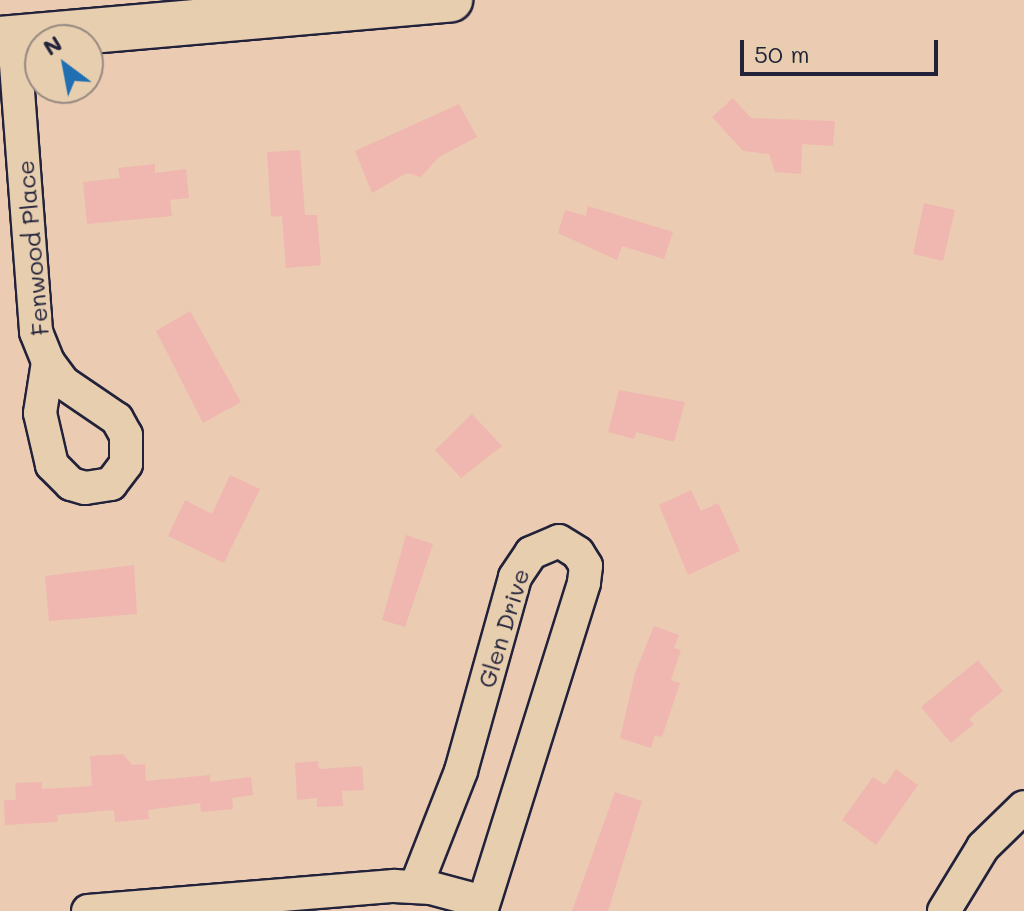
<!DOCTYPE html>
<style>
body{margin:0}
#map{position:relative;width:1024px;height:911px;overflow:hidden;background:#ebcbb1;font-family:Mali,sans-serif}
div>[style]{position:absolute}
[style*='--x']{left:calc(var(--x)*1px);top:calc(var(--y)*1px);width:calc(var(--w)*1px);rotate:calc(var(--a)*1deg)}
.building>*{inset:0;background:#f0b7b1}
.roads{filter:drop-shadow(2px 0 #22223b) drop-shadow(-2px 0 #22223b) drop-shadow(0 2px #22223b) drop-shadow(0 -2px #22223b)}
.minor>*{height:32px;margin:-16px;padding:0 16px;transform-origin:16px;border-radius:16px;background:#e7ceaf}
.secondary>*{height:44px;margin:-22px;padding:0 22px;transform-origin:22px;border-radius:22px;background:#e7ceaf}
span{translate:-50% -50%;white-space:nowrap;text-align:center;line-height:1.15;-webkit-text-stroke:8px #e7ceaf;paint-order:stroke}
.street-label{font-size:24px;color:#22223b}
.north{position:absolute;left:24px;top:24px;width:80px;height:80px;box-sizing:border-box;background:#e7ceaf;border:2px solid #988981;border-radius:50%;rotate:328deg;font-size:22px;font-weight:700;line-height:32px;text-align:center;color:#22223b}
.north::after{content:'';display:block;margin:auto;width:28px;height:36px;background:#1f6fb2;clip-path:polygon(50% 0,100% 100%,50% 72%,0 100%)}
.scale{position:absolute;left:740px;top:40px;width:198px;height:36px;box-sizing:border-box;border:4px solid #22223b;border-top:0;padding-left:10px;font-size:24px;line-height:28px;white-space:nowrap;color:#22223b;-webkit-text-stroke:6px #e7ceaf;paint-order:stroke}
</style>
<div id="map">
<div class="building">
<i style="clip-path:polygon(733px 98px,751px 118px,835px 121px,833px 146px,802px 144px,801px 174px,775px 172px,769px 154px,743px 151px,712px 117px)"></i>
<i style="clip-path:polygon(459px 104px,477px 137px,439px 157px,421px 177px,407px 173px,372px 193px,355px 151px)"></i>
<i style="clip-path:polygon(300px 150px,305px 215px,317px 215px,321px 265px,286px 268px,282px 216px,271px 217px,267px 152px)"></i>
<i style="clip-path:polygon(155px 164px,155px 173px,186px 169px,189px 198px,170px 200px,172px 216px,87px 224px,83px 182px,120px 178px,118px 168px)"></i>
<i style="clip-path:polygon(924px 203px,955px 210px,943px 261px,913px 254px)"></i>
<i style="clip-path:polygon(588px 206px,673px 232px,664px 259px,622px 246px,617px 260px,558px 233px,565px 210px,586px 216px)"></i>
<i style="clip-path:polygon(190px 311px,241px 402px,203px 423px,156px 331px)"></i>
<i style="clip-path:polygon(619px 390px,685px 402px,674px 442px,636px 432px,634px 439px,608px 432px)"></i>
<i style="clip-path:polygon(472px 414px,502px 446px,461px 478px,435px 450px)"></i>
<i style="clip-path:polygon(230px 475px,260px 489px,224px 563px,168px 536px,185px 500px,212px 514px)"></i>
<i style="clip-path:polygon(691px 490px,701px 511px,718px 503px,740px 551px,688px 575px,659px 505px)"></i>
<i style="clip-path:polygon(406px 535px,433px 544px,405px 627px,382px 620px)"></i>
<i style="clip-path:polygon(134px 565px,137px 614px,49px 621px,45px 576px)"></i>
<i style="clip-path:polygon(654px 626px,679px 635px,674px 648px,681px 650px,671px 680px,680px 683px,662px 737px,655px 735px,651px 748px,620px 738px,635px 673px)"></i>
<i style="clip-path:polygon(978px 660px,1003px 691px,969px 719px,974px 724px,951px 743px,921px 707px)"></i>
<i style="clip-path:polygon(123px 754px,132px 765px,145px 764px,146px 781px,210px 775px,210px 782px,251px 777px,253px 795px,232px 798px,233px 809px,201px 812px,200px 803px,148px 810px,149px 819px,115px 822px,114px 810px,57px 815px,58px 822px,5px 825px,4px 800px,16px 800px,15px 783px,42px 782px,42px 789px,92px 786px,90px 756px)"></i>
<i style="clip-path:polygon(318px 761px,319px 769px,362px 766px,364px 790px,342px 791px,343px 806px,317px 807px,317px 798px,297px 800px,295px 763px)"></i>
<i style="clip-path:polygon(896px 769px,918px 785px,876px 845px,842px 820px,873px 777px,885px 785px)"></i>
<i style="clip-path:polygon(615px 792px,642px 801px,608px 911px,572px 911px)"></i>
</div>
<div class="roads">
<div class="minor">
<i style="--x:14;--y:38;--w:295;--a:85.7"></i>
<i style="--x:36;--y:332;--w:32;--a:68"></i>
<i style="--x:48;--y:362;--w:26;--a:53"></i>
<i style="--x:64;--y:383;--w:64;--a:34.2"></i>
<i style="--x:117;--y:419;--w:18;--a:61"></i>
<i style="--x:126;--y:435;--w:29;--a:90"></i>
<i style="--x:126;--y:464;--w:25;--a:127"></i>
<i style="--x:111;--y:484;--w:26;--a:171"></i>
<i style="--x:85;--y:488;--w:15;--a:-164"></i>
<i style="--x:71;--y:484;--w:27;--a:-135"></i>
<i style="--x:52;--y:465;--w:53;--a:-103"></i>
<i style="--x:40;--y:413;--w:52;--a:-81.1"></i>
<i style="--x:416;--y:886;--w:123;--a:-68.6"></i>
<i style="--x:461;--y:771;--w:201;--a:-74.4"></i>
<i style="--x:515;--y:577;--w:29;--a:-56"></i>
<i style="--x:531;--y:553;--w:30;--a:-23"></i>
<i style="--x:559;--y:541;--w:22;--a:32"></i>
<i style="--x:578;--y:553;--w:15;--a:58"></i>
<i style="--x:586;--y:566;--w:17;--a:97"></i>
<i style="--x:584;--y:583;--w:344;--a:107.4"></i>
<i style="--x:88;--y:911;--w:307;--a:-4.7"></i>
<i style="--x:394;--y:886;--w:37;--a:3"></i>
<i style="--x:431;--y:888;--w:54;--a:15.1"></i>
<i style="--x:944;--y:911;--w:75;--a:-58.6"></i>
<i style="--x:983;--y:847;--w:57;--a:-44.3"></i>
</div>
<div class="secondary">
<i style="--x:0;--y:39;--w:452;--a:-5"></i>
</div>
</div>
<div class="street-label">
<span style="left:32px;top:248px;rotate:-95deg">Fenwood Place</span>
<span style="left:503px;top:628px;rotate:-73deg">Glen Drive</span>
</div>
<div class="north">N</div>
<div class="scale">50 m</div>
</div>
